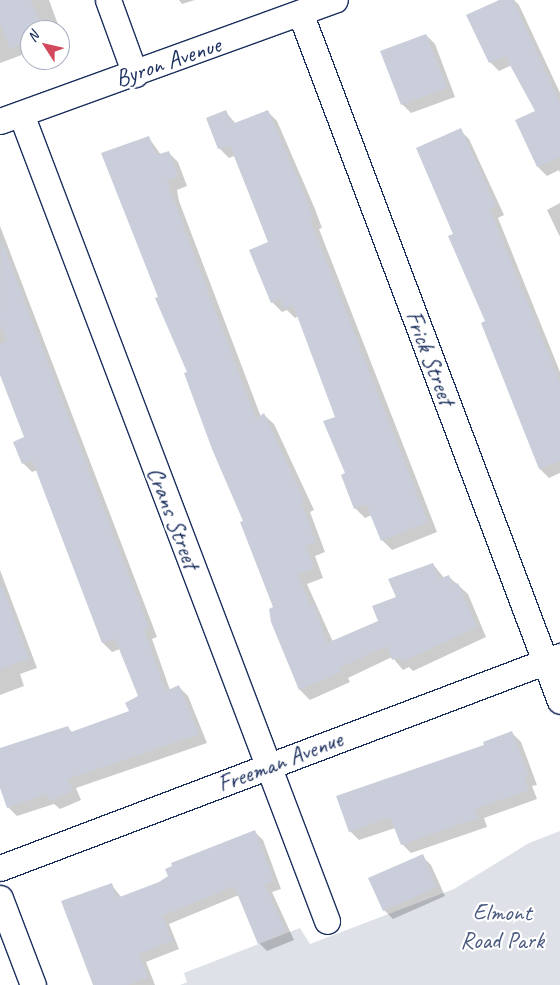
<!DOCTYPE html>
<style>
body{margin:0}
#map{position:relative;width:560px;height:985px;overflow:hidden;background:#fff;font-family:Caveat,sans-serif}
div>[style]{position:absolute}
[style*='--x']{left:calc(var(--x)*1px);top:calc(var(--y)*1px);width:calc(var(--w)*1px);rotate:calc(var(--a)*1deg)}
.green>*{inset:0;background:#dee1e7}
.shadow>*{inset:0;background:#0003}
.building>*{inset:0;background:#caceda}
.roads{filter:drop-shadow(1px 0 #1b2f5e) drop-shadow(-1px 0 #1b2f5e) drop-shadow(0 1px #1b2f5e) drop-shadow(0 -1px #1b2f5e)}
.minor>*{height:25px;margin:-12.5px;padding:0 12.5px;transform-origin:12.5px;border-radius:12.5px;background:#fff}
span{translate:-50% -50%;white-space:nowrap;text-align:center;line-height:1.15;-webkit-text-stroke:4.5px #fff;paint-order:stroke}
.street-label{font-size:24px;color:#1b2f5e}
.park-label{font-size:24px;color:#4c5c80}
.north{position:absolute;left:20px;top:20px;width:50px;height:50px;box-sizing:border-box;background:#fff;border:1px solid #a4acbf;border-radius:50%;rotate:305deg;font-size:14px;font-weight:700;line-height:20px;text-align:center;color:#1b2f5e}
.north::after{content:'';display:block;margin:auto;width:18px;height:22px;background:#d1495b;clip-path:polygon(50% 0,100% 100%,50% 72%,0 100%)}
</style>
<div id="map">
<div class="green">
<i style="clip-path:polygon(560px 831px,560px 985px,180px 985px,187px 982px,184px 973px,300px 928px,310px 944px,454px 889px,529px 843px)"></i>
</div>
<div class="shadow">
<i style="clip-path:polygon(0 0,49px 0,60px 30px,30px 30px,30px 52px,0 63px)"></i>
<i style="clip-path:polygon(179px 0,195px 0,182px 4px)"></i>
<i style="clip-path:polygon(502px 0,514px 0,519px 5px,560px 93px,560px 173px,559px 170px,547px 176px,538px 167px,536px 112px,512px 65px,499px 71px,490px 62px)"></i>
<i style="clip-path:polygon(60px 31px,63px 41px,60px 42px)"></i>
<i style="clip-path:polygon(426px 35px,435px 44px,455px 97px,411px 113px,402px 104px)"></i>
<i style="clip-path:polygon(225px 111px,236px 124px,267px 111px,277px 121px,315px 209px,322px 228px,319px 229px,437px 532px,392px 550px,382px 540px,372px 515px,365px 518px,355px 508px,336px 417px,298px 316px,295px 318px,287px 310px,282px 312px,272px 302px,269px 243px,234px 156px,229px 158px,219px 148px)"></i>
<i style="clip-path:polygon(460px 130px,469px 139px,504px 215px,498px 218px,560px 372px,560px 473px,549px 478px,540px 469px,454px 234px)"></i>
<i style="clip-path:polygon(149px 138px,161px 155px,168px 152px,178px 162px,187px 186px,177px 190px,179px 201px,261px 417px,264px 415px,274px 424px,314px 510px,310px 512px,325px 552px,315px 556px,323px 578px,307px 584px,333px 642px,379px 622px,397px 598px,433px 564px,444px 578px,448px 576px,468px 594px,486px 637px,413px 671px,409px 667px,403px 670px,392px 657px,348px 678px,350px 682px,310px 700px,300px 690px,273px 622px,275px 608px,245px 521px,159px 297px)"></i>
<i style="clip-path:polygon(560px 203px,560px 237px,547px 210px)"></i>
<i style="clip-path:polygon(0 226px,157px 637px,152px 639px,170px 690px,179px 687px,188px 696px,207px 743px,76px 788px,81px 800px,60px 809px,54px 804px,17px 816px,8px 807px,0 785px,0 749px,53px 731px,55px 733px,68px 728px,73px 733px,131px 712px,139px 697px,120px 649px,112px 652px,103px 643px,37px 470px,32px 472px,23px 463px,15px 442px,26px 438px,0 371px)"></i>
<i style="clip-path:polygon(0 570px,37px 668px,20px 674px,24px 686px,0 695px)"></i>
<i style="clip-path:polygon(512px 733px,521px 742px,537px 785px,532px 786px,537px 799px,484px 818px,487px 827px,411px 853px,402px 844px,395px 828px,359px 840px,350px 831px,485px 746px)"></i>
<i style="clip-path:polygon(255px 832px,263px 840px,281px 889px,272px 892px,294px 940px,267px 951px,259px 943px,239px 895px,169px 924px,179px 949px,146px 962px,155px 985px,94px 985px,111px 884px,121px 897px,160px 883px)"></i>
<i style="clip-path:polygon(422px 856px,431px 865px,445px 896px,393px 919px,384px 910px)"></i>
</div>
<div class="building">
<i style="clip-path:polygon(0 0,31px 0,43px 30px,30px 30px,30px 41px,10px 49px,0 23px)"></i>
<i style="clip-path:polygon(499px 0,513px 0,560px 103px,560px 157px,537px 167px,515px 120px,535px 111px,505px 56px,489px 63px,466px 15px)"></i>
<i style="clip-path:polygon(426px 34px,447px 88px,401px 105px,380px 51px)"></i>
<i style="clip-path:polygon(226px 110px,232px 124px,268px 110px,306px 198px,313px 218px,310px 219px,428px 522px,381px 541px,366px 504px,354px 509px,341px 475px,345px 473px,323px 421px,335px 417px,293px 305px,284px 309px,280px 299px,271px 303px,249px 250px,268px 242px,230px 145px,218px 149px,206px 118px)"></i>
<i style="clip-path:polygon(461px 128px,496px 206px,490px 209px,560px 383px,560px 461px,539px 469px,481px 323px,485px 321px,448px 236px,453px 234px,416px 148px)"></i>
<i style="clip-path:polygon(149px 136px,156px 155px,169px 151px,178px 176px,167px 180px,170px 190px,256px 419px,264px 413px,304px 500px,301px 502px,316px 542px,306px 546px,314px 568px,298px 574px,310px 606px,314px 605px,327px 643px,378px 621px,372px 606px,396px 597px,388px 579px,433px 563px,439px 579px,449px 575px,453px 585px,458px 583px,477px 627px,402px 662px,400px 657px,392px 660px,387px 646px,339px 668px,341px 672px,299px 690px,271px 622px,269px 609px,273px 607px,240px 522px,243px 521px,212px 449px,184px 373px,187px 372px,155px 298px,158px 297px,101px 153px)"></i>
<i style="clip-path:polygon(1px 239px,149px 628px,144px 630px,166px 691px,179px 685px,199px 734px,68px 779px,73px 791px,50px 801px,47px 794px,7px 808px,0 788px,0 748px,68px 726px,71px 732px,129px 711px,125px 703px,138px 696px,115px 639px,102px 643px,32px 460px,22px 464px,13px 442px,24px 437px,0 375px,0 344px,7px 341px,0 324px)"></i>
<i style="clip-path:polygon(0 587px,3px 587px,29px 659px,0 669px)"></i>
<i style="clip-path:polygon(512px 731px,529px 776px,524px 777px,529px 790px,475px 809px,478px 818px,401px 845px,390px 817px,349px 832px,336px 796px,484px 745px,483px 742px)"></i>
<i style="clip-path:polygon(255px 830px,274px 881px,265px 884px,286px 932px,258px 944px,234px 886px,162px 916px,172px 941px,139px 954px,148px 977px,128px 985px,93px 985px,61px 901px,112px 883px,117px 898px,159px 882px,168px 876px,165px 869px,172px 866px,171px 863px)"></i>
<i style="clip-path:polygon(423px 854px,437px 887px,383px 911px,368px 878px)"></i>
</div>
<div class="roads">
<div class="minor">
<i style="--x:108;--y:0;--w:79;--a:70"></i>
<i style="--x:301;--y:15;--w:733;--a:69.32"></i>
<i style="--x:21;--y:114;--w:863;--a:69.23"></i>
<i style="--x:0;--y:121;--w:356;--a:-19.9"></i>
<i style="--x:0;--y:868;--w:599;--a:-20.74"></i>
<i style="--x:0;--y:898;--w:93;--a:69.2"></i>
</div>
</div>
<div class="street-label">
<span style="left:168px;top:62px;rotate:-19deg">Byron Avenue</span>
<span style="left:430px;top:358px;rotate:69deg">Frick Street</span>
<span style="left:173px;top:518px;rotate:69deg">Crans Street</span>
<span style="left:280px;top:762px;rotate:-21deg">Freeman Avenue</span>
</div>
<div class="park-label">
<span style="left:502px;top:927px">Elmont<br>Road Park</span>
</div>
<div class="north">N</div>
</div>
